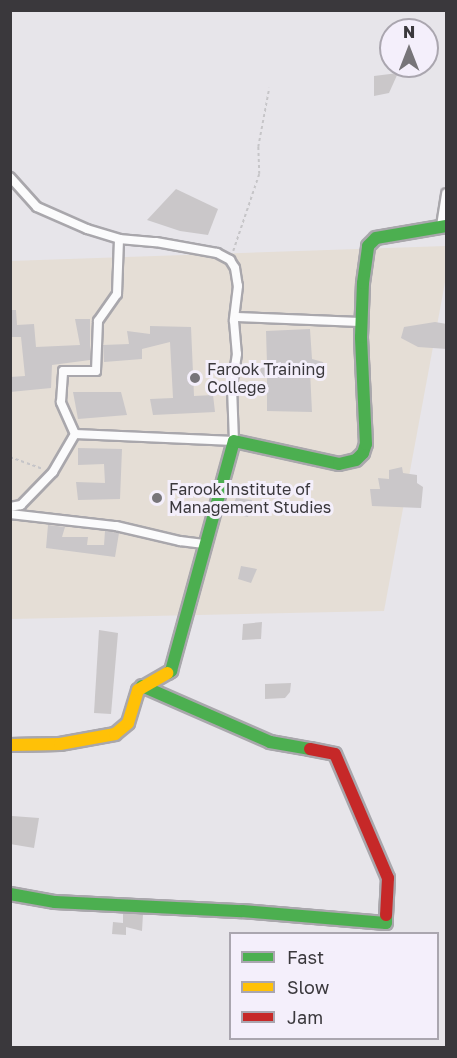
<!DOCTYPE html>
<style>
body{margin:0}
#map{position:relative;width:457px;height:1058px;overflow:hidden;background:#e7e5ea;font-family:"Golos Text",sans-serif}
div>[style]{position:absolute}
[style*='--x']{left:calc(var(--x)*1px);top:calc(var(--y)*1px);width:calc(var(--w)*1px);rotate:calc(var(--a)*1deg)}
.education>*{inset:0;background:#e5ded6}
.building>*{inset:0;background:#cac7c9}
.path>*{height:1.5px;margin-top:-0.75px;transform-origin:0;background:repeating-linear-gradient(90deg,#c6c5c8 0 3px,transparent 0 6px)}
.roads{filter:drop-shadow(2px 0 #a9a7ac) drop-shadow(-2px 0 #a9a7ac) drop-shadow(0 2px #a9a7ac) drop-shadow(0 -2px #a9a7ac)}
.street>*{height:8px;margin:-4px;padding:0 4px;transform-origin:4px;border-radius:4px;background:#fbfbfc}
.fast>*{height:12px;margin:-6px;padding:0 6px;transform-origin:6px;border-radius:6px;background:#4caf50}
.slow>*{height:12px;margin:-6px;padding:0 6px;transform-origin:6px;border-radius:6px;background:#ffc107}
.jam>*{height:12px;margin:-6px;padding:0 6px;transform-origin:6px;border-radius:6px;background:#c62828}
.dots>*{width:16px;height:16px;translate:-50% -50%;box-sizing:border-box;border:3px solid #f4effb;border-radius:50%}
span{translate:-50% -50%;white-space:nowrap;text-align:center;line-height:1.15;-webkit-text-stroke:6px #f4effb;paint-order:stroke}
.poi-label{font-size:16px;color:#3a383c}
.left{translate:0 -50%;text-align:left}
.frame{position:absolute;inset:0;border:12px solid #3a383c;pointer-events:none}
.legend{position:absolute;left:229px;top:932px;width:210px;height:108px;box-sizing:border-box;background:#f4effb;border:2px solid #aaa6af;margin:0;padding:8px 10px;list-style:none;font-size:18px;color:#3a383c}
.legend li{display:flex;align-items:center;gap:12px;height:30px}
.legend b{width:30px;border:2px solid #aaa6af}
.north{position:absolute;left:379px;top:18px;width:60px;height:60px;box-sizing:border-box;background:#f4effb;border:2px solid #aaa6af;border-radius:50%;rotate:0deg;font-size:16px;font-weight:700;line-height:24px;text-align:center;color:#3a383c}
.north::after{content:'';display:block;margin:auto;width:21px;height:27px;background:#777579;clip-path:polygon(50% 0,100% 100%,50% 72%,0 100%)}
</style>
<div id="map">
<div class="education">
<i style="clip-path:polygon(446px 246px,446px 277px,384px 611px,11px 619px,10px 261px)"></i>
</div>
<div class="building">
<i style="clip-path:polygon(398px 73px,389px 93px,374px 96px,374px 76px)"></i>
<i style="clip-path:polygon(176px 189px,218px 209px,208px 235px,180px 231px,147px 220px)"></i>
<i style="clip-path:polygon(10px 310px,16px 310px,17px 325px,34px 324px,36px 347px,80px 345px,75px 319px,90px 319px,90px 360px,52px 365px,51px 388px,10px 392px,10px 377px,25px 376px,21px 337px,10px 337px)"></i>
<i style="clip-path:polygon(435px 322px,447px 324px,447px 349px,418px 347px,401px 338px,404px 327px)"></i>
<i style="clip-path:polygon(150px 326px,191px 327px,194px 396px,213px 395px,215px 412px,153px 415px,150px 399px,173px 398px,170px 342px,142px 349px,142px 359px,104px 362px,103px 345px,129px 344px,127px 331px,150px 334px)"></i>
<i style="clip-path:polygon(310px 329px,312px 359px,323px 362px,326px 371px,310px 371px,312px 412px,267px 411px,267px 378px,261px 378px,260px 364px,267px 364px,266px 331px)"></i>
<i style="clip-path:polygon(73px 392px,121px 392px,127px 415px,78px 419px)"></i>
<i style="clip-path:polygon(78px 448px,122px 449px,120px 499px,78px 500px,76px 482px,105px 483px,104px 464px,78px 465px)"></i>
<i style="clip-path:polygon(402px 467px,403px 473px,417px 475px,417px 483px,423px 487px,421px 508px,372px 506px,370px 489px,380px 489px,378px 478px,389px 479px,389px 470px)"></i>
<i style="clip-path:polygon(236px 498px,252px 500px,248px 517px,229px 513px)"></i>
<i style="clip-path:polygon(48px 525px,65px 527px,62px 537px,88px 537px,87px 545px,104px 545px,105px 531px,119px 533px,115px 557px,46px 548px)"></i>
<i style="clip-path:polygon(241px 566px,257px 569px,251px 583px,238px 579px)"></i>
<i style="clip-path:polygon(262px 622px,261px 639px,242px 640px,243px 624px)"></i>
<i style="clip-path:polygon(99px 630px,118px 633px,111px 714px,94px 713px)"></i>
<i style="clip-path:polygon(291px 683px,290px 692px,285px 698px,265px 699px,265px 684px)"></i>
<i style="clip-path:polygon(12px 816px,39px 818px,34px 848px,10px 844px)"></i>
<i style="clip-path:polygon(123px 914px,143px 914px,142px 931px,126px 927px,126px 935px,112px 934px,113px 922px,123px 923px)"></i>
</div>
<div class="path">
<i style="--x:233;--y:251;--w:81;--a:-71.3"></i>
<i style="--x:259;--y:174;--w:27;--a:-92"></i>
<i style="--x:258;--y:147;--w:60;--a:-79.4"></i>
<i style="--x:10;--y:457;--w:35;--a:20"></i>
</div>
<div class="roads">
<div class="street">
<i style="--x:10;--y:177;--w:40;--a:48"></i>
<i style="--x:37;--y:207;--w:55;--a:23.7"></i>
<i style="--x:87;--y:229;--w:34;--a:17"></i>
<i style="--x:119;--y:239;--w:37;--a:5"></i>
<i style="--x:156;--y:242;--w:62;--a:10.2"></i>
<i style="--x:217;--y:253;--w:15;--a:28"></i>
<i style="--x:230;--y:260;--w:9;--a:58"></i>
<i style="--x:235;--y:268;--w:18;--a:81"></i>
<i style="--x:238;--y:286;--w:35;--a:97"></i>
<i style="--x:234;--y:321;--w:33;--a:85"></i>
<i style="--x:237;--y:354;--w:33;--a:99"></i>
<i style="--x:232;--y:387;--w:54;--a:87.9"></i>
<i style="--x:234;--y:441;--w:159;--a:-177.5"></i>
<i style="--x:75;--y:434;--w:44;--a:120.1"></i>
<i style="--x:53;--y:472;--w:46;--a:134.1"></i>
<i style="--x:21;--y:505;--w:11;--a:170"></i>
<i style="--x:441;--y:226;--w:33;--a:-81"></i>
<i style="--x:235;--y:317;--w:127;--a:2.3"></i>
<i style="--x:75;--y:434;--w:35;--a:-114"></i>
<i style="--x:61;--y:402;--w:31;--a:-86"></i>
<i style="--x:63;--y:371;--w:33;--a:0"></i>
<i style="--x:96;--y:371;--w:50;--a:-87.7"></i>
<i style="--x:98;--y:321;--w:33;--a:-55"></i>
<i style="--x:117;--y:294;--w:55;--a:-87.9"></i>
<i style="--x:10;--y:514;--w:107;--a:6.5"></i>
<i style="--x:116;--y:526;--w:66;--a:13.2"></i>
<i style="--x:180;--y:541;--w:26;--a:7"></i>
</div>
<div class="fast">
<i style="--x:168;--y:673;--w:4;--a:-34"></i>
<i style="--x:171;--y:671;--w:238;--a:-74.7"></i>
<i style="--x:234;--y:441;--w:107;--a:12.4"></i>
<i style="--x:339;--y:464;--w:17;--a:-13"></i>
<i style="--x:356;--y:460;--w:10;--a:-45"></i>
<i style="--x:363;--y:453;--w:9;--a:-72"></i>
<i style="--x:366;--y:444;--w:107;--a:-92.7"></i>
<i style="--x:361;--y:337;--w:54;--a:-87.9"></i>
<i style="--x:363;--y:283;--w:37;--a:-82"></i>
<i style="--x:368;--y:246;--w:11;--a:-45"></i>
<i style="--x:376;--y:238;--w:71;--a:-9.7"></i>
<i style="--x:142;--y:686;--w:140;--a:23.6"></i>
<i style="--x:270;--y:742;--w:41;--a:9.9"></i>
<i style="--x:10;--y:894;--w:46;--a:10.1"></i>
<i style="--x:55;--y:902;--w:187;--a:2.8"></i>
<i style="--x:242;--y:911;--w:144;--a:4.8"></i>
<i style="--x:386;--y:923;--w:8;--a:-90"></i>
</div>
<div class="slow">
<i style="--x:10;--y:745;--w:50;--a:-1.1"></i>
<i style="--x:60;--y:744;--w:56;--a:-10.3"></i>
<i style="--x:115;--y:734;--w:17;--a:-40"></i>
<i style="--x:128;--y:723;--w:34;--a:-73"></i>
<i style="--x:138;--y:690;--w:34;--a:-30"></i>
</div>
<div class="jam">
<i style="--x:310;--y:749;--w:25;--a:11"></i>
<i style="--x:335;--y:754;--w:135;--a:66.9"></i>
<i style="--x:388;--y:878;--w:37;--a:93"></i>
</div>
</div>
<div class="dots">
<i style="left:195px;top:378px;background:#777579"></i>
<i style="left:157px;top:498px;background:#777579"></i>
</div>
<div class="poi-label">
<span class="left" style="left:207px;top:378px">Farook Training<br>College</span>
<span class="left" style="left:169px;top:498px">Farook Institute of<br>Management Studies</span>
</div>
<div class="frame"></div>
<ul class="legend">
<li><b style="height:8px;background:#4caf50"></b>Fast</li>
<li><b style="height:8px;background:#ffc107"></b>Slow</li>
<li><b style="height:8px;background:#c62828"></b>Jam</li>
</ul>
<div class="north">N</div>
</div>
